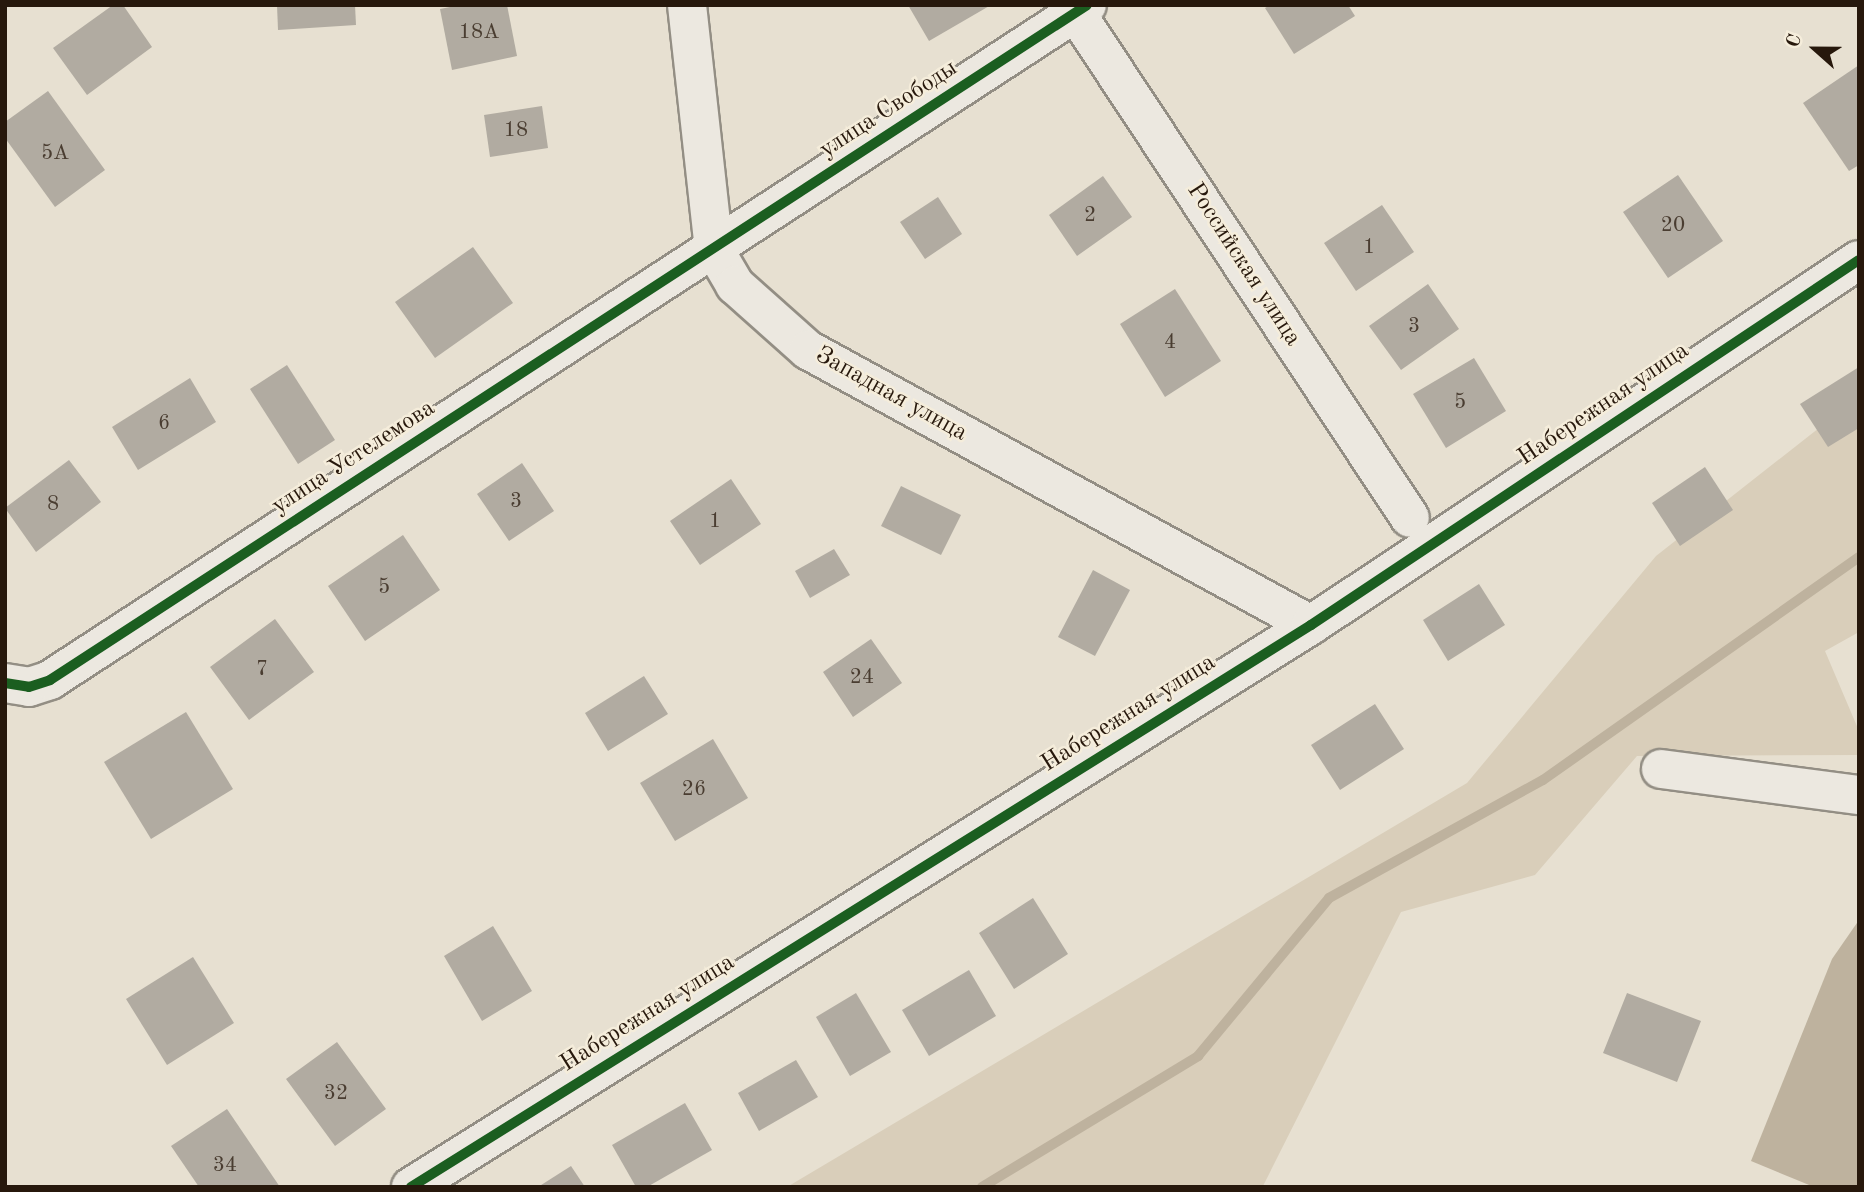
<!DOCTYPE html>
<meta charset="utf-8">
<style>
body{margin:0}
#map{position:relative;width:1864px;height:1192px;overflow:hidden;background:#e7e0d1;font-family:"Old Standard TT",serif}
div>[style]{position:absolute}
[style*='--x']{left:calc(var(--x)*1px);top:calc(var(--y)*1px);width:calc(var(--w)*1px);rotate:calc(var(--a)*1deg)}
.green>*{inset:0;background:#d9ceba}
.water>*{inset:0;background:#beb29e}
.stream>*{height:10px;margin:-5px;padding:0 5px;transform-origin:5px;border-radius:5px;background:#beb29e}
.building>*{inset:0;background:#b1aba1}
.roads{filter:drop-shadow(2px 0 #938e84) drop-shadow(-2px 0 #938e84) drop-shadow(0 2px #938e84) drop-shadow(0 -2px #938e84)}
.minor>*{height:38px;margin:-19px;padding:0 19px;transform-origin:19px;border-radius:19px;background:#ece8e0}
.cycleway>*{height:10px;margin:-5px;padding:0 5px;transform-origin:5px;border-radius:5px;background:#1b5e20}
span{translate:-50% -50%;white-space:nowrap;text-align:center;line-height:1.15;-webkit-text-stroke:5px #f5eddb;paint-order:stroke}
.number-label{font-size:21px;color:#4a3d31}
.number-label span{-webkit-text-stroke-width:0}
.street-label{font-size:24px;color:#27180c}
.frame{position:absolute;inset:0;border:7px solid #27180c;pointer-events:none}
.north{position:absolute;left:1780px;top:14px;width:70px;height:70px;-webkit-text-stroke:5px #f5eddb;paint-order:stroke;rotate:291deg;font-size:19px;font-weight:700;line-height:28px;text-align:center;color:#27180c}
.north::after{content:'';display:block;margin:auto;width:24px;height:32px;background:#27180c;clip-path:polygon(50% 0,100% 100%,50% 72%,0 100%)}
</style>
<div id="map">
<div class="green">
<i style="clip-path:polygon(1859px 414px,1859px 632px,1825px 651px,1859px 731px,1859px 755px,1637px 756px,1535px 875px,1401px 912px,1263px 1186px,787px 1187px,1467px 783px,1656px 556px,1833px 417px)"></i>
</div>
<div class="water">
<i style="clip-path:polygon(1859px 920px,1859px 1187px,1814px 1187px,1751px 1161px,1832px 959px)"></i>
</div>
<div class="stream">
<i style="--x:982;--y:1187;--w:253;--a:-31.2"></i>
<i style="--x:1198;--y:1056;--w:205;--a:-50.3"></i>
<i style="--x:1329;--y:898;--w:244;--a:-28.9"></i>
<i style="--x:1543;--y:780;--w:387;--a:-35.2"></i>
</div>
<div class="building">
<i style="clip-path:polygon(113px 5px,123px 5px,152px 47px,87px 95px,53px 48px)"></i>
<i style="clip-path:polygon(277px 5px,355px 5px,356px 25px,278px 30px)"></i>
<i style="clip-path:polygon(460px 5px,507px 5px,517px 56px,452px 70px,440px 9px)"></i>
<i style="clip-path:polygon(908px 5px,991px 5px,929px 41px)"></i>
<i style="clip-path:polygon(1270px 5px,1348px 5px,1355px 16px,1294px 54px,1265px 8px)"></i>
<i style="clip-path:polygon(1859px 65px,1859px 165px,1849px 171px,1803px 103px)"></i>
<i style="clip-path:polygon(48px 91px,105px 170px,55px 207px,5px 138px,5px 122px)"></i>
<i style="clip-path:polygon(542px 106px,548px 148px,490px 157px,484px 115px)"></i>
<i style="clip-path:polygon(1678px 175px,1723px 241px,1668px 278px,1623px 212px)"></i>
<i style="clip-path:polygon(1103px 176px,1132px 217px,1077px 256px,1049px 215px)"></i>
<i style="clip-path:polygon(938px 197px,962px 234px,925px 259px,900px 222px)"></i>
<i style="clip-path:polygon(1382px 205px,1414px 252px,1356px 291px,1324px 243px)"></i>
<i style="clip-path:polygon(473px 247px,513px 303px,435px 358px,395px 302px)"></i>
<i style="clip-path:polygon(1428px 284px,1459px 329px,1401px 370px,1369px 326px)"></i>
<i style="clip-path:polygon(1175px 289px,1221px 361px,1165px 397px,1120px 324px)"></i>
<i style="clip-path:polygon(1474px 358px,1506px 411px,1446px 448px,1413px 394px)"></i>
<i style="clip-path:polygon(287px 365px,335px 440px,298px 464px,250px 389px)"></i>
<i style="clip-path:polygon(1859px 367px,1859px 428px,1828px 447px,1800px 404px)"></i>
<i style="clip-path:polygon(190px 378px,216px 422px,138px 470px,112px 427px)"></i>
<i style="clip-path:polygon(69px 460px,101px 502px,36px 552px,5px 508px)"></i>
<i style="clip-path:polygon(522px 463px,554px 511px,509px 541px,477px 494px)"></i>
<i style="clip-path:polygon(1705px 467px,1733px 510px,1680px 546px,1652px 503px)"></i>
<i style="clip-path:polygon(731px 479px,761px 524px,700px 565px,670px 521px)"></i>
<i style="clip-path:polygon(901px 486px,961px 515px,941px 555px,881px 526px)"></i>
<i style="clip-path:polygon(403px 535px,440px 590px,365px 641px,328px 586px)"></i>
<i style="clip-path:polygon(834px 549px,850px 575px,810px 598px,795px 571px)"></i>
<i style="clip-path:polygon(1093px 570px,1130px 590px,1095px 656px,1058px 637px)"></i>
<i style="clip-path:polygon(1479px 584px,1505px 625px,1448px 661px,1423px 620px)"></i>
<i style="clip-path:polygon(275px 619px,314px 672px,249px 720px,210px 667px)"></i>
<i style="clip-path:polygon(871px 639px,902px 683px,853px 717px,823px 672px)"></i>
<i style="clip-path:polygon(644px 676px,668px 714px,608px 751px,585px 713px)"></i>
<i style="clip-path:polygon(1375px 704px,1404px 749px,1340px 790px,1311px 745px)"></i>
<i style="clip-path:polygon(186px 712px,233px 789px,151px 839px,104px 762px)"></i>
<i style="clip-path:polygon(713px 739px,748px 798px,675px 841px,640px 783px)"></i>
<i style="clip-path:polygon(1033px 898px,1068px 954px,1014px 989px,979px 933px)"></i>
<i style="clip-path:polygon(493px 926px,532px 991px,482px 1021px,444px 956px)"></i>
<i style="clip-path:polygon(193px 957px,234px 1023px,167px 1065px,126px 999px)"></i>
<i style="clip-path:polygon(969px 970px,996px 1016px,929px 1056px,902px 1010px)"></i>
<i style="clip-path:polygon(856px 993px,891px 1052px,850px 1076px,816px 1017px)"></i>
<i style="clip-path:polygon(1627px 993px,1701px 1021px,1677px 1082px,1603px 1053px)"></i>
<i style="clip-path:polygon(337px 1042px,386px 1109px,335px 1146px,286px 1079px)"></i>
<i style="clip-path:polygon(796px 1060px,818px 1097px,759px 1131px,738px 1093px)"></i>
<i style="clip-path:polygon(685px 1103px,712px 1150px,647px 1187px,636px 1187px,612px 1145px)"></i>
<i style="clip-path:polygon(227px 1109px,280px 1187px,199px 1187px,171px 1146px)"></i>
<i style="clip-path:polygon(571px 1166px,585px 1187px,538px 1187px)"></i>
</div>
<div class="roads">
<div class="minor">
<i style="--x:687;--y:5;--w:245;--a:83.7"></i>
<i style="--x:714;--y:249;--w:42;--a:59.7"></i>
<i style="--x:735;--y:285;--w:98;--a:41.7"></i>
<i style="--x:808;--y:350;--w:573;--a:28.67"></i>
<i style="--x:1076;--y:13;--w:605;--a:56.52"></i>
<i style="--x:5;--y:683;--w:24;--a:9"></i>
<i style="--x:29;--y:687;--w:22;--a:-18"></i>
<i style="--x:50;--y:680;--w:1237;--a:-33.06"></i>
<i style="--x:1661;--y:769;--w:200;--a:7.5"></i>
<i style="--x:411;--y:1187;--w:1061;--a:-31.98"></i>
<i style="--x:1311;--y:625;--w:658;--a:-33.67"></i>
</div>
</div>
<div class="cycleway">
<i style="--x:5;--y:683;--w:24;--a:9"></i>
<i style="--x:29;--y:687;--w:22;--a:-18"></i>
<i style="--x:50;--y:680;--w:1237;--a:-33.06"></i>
<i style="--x:411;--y:1187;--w:1061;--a:-31.98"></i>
<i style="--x:1311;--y:625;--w:658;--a:-33.67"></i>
</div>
<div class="number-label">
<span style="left:479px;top:33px">18А</span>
<span style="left:516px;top:131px">18</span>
<span style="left:55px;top:154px">5А</span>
<span style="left:1090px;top:216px">2</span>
<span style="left:1673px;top:226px">20</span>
<span style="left:1369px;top:248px">1</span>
<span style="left:1414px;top:327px">3</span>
<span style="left:1170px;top:343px">4</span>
<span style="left:1460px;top:403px">5</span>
<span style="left:164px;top:424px">6</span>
<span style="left:516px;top:502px">3</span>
<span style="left:53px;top:505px">8</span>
<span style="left:715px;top:522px">1</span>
<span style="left:384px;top:588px">5</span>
<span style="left:262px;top:670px">7</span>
<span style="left:862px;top:678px">24</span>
<span style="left:694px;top:790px">26</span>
<span style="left:336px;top:1094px">32</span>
<span style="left:225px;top:1166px">34</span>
</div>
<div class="street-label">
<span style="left:889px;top:110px;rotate:-33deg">улица Свободы</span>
<span style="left:1243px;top:265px;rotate:57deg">Российская улица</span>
<span style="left:891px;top:395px;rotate:29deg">Западная улица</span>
<span style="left:1604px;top:405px;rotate:-34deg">Набережная улица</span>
<span style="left:354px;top:458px;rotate:-33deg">улица Устелемова</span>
<span style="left:1129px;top:714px;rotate:-32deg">Набережная улица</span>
<span style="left:648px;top:1014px;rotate:-32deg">Набережная улица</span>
</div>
<div class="frame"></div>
<div class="north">С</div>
</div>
